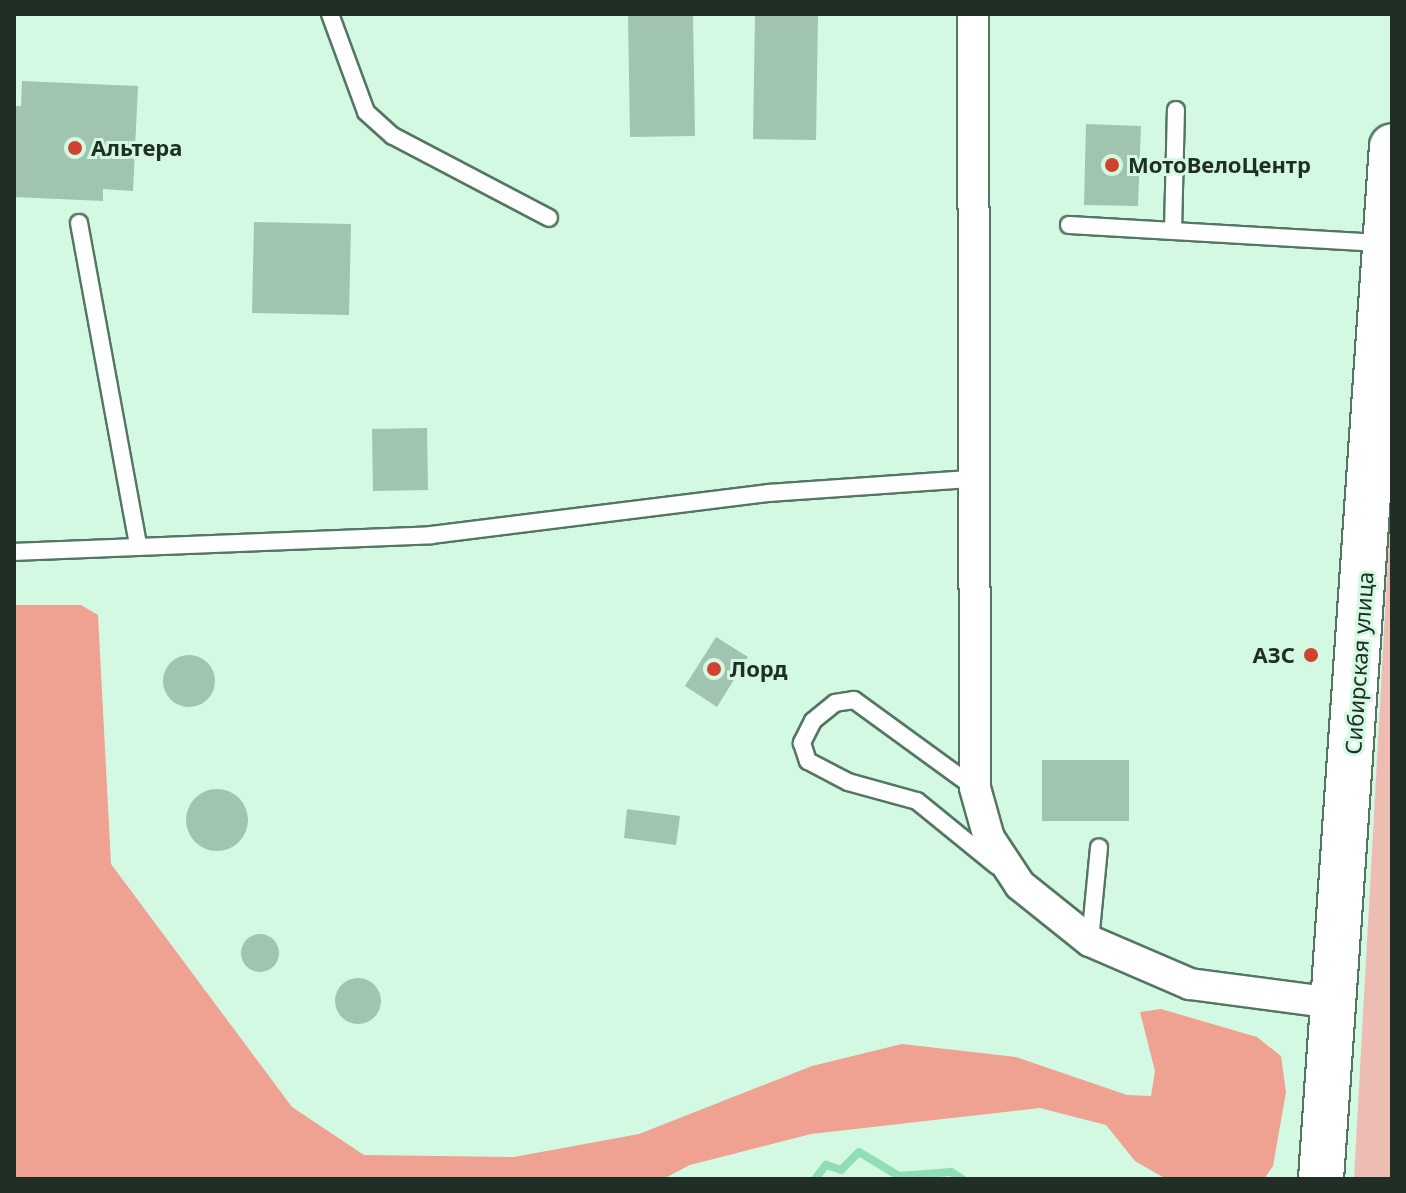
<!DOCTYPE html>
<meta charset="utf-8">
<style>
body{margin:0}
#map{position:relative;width:1406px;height:1193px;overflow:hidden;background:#d3f9e3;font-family:"Noto Sans",sans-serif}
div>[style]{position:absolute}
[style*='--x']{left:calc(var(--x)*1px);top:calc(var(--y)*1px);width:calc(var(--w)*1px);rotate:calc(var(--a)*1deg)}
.green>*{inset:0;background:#edbcb2}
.forest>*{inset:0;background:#efa192}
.stream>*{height:8px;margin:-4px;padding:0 4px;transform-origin:4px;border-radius:4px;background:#91ddb4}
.building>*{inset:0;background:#a0c4b0}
.round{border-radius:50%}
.roads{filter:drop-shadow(2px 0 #547663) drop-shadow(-2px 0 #547663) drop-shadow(0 2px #547663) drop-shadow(0 -2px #547663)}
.lane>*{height:16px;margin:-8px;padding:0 8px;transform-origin:8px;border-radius:8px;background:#fff}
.street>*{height:30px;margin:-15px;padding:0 15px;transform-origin:15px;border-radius:15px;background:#fff}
.primary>*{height:44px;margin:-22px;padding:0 22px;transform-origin:22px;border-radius:22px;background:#fff}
.dots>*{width:22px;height:22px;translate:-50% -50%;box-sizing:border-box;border:4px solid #d3f9e3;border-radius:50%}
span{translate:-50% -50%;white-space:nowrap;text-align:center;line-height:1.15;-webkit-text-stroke:6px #d3f9e3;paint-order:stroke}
.poi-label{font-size:22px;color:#202e26;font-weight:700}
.left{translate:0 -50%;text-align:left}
.right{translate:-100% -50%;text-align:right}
.street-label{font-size:22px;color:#202e26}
.frame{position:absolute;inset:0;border:16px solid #202e26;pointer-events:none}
</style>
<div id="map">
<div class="green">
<i style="clip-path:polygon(1392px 504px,1392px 1179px,1354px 1179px,1391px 505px)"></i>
</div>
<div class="forest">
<i style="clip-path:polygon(14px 605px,81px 605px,98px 615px,111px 864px,292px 1107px,364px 1155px,514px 1157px,639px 1134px,812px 1066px,902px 1044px,1016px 1057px,1127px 1095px,1151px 1096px,1155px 1071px,1140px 1012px,1161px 1009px,1257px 1037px,1281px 1056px,1286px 1092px,1273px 1166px,1264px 1179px,1166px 1179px,1135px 1161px,1106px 1125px,1040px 1108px,811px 1134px,690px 1165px,663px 1179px,14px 1179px)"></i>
</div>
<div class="stream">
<i style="--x:815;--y:1179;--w:18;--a:-52"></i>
<i style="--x:826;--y:1165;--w:16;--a:18"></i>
<i style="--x:841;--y:1170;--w:25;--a:-45"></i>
<i style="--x:859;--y:1152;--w:47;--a:31"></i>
<i style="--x:899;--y:1176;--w:52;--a:-4.4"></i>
<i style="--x:951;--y:1172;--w:13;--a:32"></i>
</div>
<div class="building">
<i style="clip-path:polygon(628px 14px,693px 14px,695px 136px,630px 137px)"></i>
<i style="clip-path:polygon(755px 14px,818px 14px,816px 140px,753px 139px)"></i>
<i style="clip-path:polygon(22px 81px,138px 86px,133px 191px,103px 189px,103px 201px,14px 197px,14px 106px,21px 106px)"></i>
<i style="clip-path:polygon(1086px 124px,1141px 126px,1138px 206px,1084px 205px)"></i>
<i style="clip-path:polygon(254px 222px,351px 224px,349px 315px,252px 313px)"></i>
<i style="clip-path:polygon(427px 428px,428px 490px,373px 491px,372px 429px)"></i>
<i style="clip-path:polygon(716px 637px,748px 657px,717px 707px,685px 686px)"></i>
<i class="round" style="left:163px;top:655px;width:52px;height:52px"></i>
<i style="clip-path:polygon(1042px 760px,1129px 760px,1129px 821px,1042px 821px)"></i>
<i class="round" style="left:186px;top:789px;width:62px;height:62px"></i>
<i style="clip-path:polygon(627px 809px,680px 816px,676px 845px,624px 838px)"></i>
<i class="round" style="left:241px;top:934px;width:38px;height:38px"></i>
<i class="round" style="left:335px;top:978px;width:46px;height:46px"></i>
</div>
<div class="roads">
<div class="lane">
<i style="--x:330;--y:14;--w:104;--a:69.8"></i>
<i style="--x:366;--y:112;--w:36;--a:42"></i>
<i style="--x:393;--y:136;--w:176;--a:27.7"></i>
<i style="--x:79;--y:223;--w:327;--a:79.6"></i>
<i style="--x:1069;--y:225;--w:316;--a:3.3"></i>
<i style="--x:1173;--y:231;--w:121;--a:-88.6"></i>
<i style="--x:14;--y:552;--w:417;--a:-2.3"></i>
<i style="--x:431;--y:535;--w:341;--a:-7.1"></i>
<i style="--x:769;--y:493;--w:200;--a:-4"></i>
<i style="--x:975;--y:788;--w:150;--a:-144"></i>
<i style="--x:854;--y:700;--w:19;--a:171"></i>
<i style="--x:835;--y:703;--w:28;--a:141"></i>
<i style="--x:813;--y:721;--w:25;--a:117"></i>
<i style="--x:802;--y:743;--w:19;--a:72"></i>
<i style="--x:808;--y:761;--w:45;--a:27.7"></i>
<i style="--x:848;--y:782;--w:72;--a:15.4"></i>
<i style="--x:917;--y:801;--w:103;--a:39.1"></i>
<i style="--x:1090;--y:941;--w:94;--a:-84.5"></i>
</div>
<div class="street">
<i style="--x:973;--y:14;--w:774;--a:89.85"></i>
<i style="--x:975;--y:788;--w:52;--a:74.4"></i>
<i style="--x:989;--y:838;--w:56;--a:56.6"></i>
<i style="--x:1020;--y:885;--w:90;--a:38.7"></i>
<i style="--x:1090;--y:941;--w:109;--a:23.3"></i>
<i style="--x:1190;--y:984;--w:146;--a:7.5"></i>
</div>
<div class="primary">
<i style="--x:1321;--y:1179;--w:1035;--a:-86.07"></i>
</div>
</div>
<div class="dots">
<i style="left:75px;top:148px;background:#d0442f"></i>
<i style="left:1112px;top:165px;background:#d0442f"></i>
<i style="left:1311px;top:655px;background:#d0442f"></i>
<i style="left:714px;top:669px;background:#d0442f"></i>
</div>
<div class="poi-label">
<span class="left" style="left:91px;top:148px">Альтера</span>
<span class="left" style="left:1128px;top:165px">МотоВелоЦентр</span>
<span class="right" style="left:1295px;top:655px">АЗС</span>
<span class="left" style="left:730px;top:669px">Лорд</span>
</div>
<div class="street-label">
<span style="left:1359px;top:663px;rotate:-86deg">Сибирская улица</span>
</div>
<div class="frame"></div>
</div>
